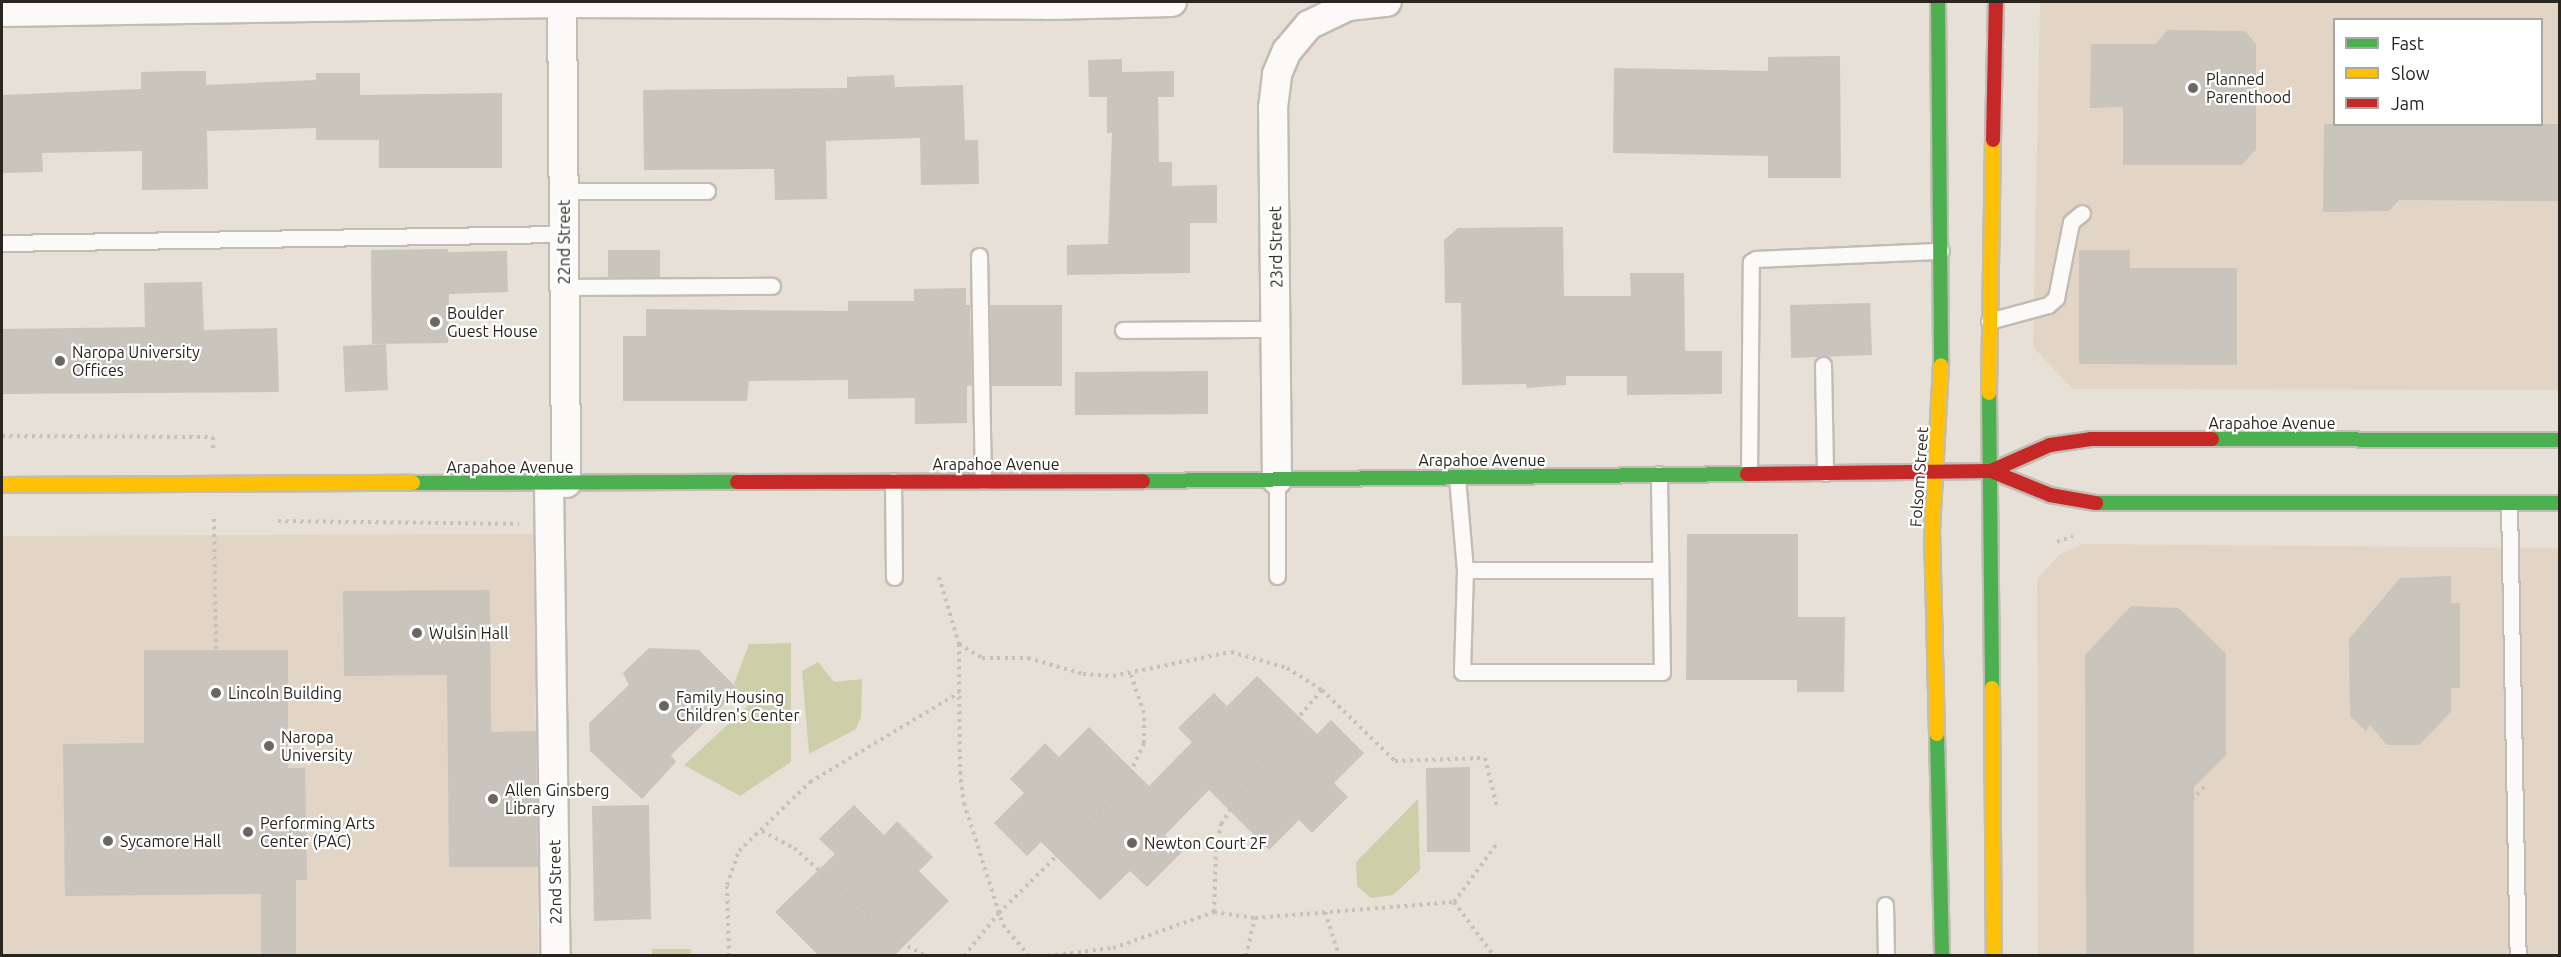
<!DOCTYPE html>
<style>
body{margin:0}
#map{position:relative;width:2561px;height:957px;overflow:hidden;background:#e7e0d6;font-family:Ubuntu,sans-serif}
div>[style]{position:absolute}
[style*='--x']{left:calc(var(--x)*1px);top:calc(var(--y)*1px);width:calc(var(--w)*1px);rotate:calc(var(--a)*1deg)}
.built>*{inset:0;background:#e2d5c5}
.green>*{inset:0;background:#cccfa8}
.building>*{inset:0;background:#c9c4bc}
.path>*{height:4px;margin-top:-2px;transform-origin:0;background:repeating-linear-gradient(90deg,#c4c1be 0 3px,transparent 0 7.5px)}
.roads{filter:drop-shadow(2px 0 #c2bcb5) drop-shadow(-2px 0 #c2bcb5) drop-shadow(0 2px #c2bcb5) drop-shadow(0 -2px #c2bcb5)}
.lane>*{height:15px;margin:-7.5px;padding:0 7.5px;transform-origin:7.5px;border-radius:7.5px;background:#fbfaf9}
.street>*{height:28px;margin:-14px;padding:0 14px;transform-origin:14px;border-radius:14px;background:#fbfaf9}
.fast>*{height:14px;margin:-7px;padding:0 7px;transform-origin:7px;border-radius:7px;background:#4caf50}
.slow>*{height:14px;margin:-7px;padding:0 7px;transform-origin:7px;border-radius:7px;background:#ffc107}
.jam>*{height:14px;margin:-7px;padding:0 7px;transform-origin:7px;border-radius:7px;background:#c62828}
.dots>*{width:16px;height:16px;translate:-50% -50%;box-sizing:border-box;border:3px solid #fff;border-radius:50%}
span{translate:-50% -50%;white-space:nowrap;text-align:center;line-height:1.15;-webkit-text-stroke:4.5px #fff;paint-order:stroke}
.poi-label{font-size:16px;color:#29251f}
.left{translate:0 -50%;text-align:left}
.street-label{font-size:16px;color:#29251f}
.frame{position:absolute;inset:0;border:3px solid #29251f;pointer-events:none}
.legend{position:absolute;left:2333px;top:18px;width:210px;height:108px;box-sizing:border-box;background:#fff;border:2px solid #a9a8a5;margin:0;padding:8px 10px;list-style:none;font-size:18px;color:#29251f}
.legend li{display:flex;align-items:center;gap:12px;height:30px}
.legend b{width:30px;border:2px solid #a9a8a5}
</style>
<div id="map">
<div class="built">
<i style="clip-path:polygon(evenodd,2040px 2px,2559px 2px,2559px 390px,2073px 389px,2033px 347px,2040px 2px,2334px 20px,2542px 20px,2542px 124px,2334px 124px,2334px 20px)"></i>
<i style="clip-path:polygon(534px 534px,538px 955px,2px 955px,2px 536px)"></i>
<i style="clip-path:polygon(2083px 544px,2559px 548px,2559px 955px,2038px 955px,2037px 579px,2059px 555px)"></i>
</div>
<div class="green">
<i style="clip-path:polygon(791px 643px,791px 762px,740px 796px,684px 765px,750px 704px,734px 684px,749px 644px)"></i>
<i style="clip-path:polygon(818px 662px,834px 682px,862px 679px,861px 717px,856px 729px,809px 754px,802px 671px)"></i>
<i style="clip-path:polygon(1418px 799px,1420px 870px,1393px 895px,1371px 898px,1357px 886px,1356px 862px)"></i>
<i style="clip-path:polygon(652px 949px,691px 949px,691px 955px,652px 955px)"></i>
</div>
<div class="building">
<i style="clip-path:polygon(2168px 30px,2245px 31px,2256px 44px,2256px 149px,2242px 165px,2123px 165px,2123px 107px,2090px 108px,2091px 44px,2156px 44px)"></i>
<i style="clip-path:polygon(1840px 56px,1841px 178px,1768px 178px,1768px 156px,1613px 153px,1614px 68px,1768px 71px,1768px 57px)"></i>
<i style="clip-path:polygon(1122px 59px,1122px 72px,1174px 71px,1174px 97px,1158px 97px,1159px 162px,1172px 162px,1172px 186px,1217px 185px,1217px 223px,1190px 223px,1190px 273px,1067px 275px,1067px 245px,1108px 244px,1112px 133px,1107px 133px,1107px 97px,1089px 97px,1088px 60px)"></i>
<i style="clip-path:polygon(180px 71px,206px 71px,206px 85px,316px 80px,316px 73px,360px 73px,360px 95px,502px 93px,502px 168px,379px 168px,379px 140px,316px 140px,316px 128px,207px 131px,208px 189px,142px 190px,142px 151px,42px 153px,43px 172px,2px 173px,2px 95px,141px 89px,141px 72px)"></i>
<i style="clip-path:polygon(894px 75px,895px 87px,963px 85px,965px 140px,978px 140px,979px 184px,921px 185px,920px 138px,826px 141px,827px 199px,775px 200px,774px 169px,644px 170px,643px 90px,847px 88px,847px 77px)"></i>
<i style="clip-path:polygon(2324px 124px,2559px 124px,2559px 201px,2399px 200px,2389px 211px,2323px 212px)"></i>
<i style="clip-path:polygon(1563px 227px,1564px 296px,1631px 296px,1630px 273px,1684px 273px,1685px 351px,1722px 351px,1722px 394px,1627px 395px,1627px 376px,1566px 376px,1566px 385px,1527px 388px,1526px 384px,1462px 385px,1461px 303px,1445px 303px,1444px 240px,1458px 228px)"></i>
<i style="clip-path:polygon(448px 249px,448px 252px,507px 251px,508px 292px,449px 294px,448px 343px,372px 344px,371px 250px)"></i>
<i style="clip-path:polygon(608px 250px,660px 250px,660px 277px,608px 277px)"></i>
<i style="clip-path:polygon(2079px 250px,2130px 250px,2130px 268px,2237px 268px,2237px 365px,2079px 364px)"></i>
<i style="clip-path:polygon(202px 282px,204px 330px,277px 328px,279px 392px,2px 394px,2px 329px,145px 327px,144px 283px)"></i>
<i style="clip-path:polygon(966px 288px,966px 305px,970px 305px,972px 386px,967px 386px,967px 423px,915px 424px,915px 398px,848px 399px,848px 380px,749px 381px,747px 401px,623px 401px,623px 336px,646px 336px,646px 309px,848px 311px,848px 301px,914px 301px,914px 289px)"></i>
<i style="clip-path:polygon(1870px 303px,1872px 355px,1791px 358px,1790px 305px)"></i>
<i style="clip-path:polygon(990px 305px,1062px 305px,1062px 386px,991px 386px)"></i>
<i style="clip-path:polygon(386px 344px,388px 390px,345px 392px,343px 346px)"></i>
<i style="clip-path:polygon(1208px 371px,1208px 414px,1075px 415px,1075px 372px)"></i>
<i style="clip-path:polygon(1687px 534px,1798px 534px,1798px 617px,1845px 617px,1844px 692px,1797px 692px,1797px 680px,1686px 680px)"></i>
<i style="clip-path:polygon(2451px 576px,2451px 603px,2460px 603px,2460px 688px,2451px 688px,2451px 712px,2419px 745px,2387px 745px,2370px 725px,2366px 731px,2350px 716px,2349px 639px,2400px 578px)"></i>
<i style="clip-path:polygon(490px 590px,491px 732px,536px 731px,538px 867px,449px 867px,447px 675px,344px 676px,343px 591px)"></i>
<i style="clip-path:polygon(2131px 606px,2179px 608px,2226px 654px,2226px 755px,2194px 787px,2194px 956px,2086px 956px,2085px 655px)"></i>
<i style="clip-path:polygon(649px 648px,699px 650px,739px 690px,671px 755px,676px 762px,642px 799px,590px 751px,589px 723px,629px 685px,623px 673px)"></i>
<i style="clip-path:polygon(144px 650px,288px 650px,288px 768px,305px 768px,307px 880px,296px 880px,296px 956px,261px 956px,261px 894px,65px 896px,63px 744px,144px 743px)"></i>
<i style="clip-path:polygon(1257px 676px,1317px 734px,1331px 720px,1364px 753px,1334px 783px,1348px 797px,1312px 833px,1299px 820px,1269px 850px,1209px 790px,1165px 835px,1182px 852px,1147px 887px,1130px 871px,1100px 900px,1041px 842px,1027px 856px,994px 823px,1024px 793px,1010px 779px,1045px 743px,1059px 757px,1089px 727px,1149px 786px,1192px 742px,1178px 728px,1214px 693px,1227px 706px)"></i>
<i style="clip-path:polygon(1470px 767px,1470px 852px,1427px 852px,1426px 768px)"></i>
<i style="clip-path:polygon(649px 805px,651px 919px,594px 921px,592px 806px)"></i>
<i style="clip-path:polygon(854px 805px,884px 835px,897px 821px,933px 857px,919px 871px,949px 901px,894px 956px,819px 956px,775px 912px,835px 854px,819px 839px)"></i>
</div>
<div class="path">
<i style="--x:2;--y:436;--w:211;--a:0.3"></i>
<i style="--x:213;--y:437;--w:15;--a:90"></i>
<i style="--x:214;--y:519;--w:131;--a:89.1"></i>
<i style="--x:278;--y:521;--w:241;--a:0.7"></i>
<i style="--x:2057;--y:542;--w:17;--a:-21"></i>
<i style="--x:939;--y:577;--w:70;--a:73.4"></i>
<i style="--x:959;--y:644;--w:128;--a:89.6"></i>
<i style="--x:960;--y:772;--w:31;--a:83"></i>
<i style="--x:964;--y:803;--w:128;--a:72.3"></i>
<i style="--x:1003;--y:925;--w:40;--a:50"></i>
<i style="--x:959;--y:644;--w:27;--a:31"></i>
<i style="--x:982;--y:658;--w:46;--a:0"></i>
<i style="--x:1028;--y:658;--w:57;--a:16.2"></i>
<i style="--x:1083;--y:674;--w:30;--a:4"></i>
<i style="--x:1113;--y:676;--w:120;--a:-11.5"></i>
<i style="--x:1231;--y:652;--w:58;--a:15.9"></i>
<i style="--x:1287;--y:668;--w:41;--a:32.2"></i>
<i style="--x:1322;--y:690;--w:102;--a:44.2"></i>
<i style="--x:1395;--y:761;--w:90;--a:-1.9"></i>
<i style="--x:1485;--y:758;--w:50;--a:76.2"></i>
<i style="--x:2192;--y:800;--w:22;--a:-47"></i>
<i style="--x:762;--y:831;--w:36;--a:28"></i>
<i style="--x:794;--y:848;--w:143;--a:41.6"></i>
<i style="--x:901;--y:943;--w:29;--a:27"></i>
<i style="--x:1454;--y:902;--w:74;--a:-53.7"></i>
<i style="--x:1214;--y:912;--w:64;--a:-88.2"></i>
<i style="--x:1216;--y:848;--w:25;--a:-78"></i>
<i style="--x:1221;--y:824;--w:82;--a:-56.9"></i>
<i style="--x:1266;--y:755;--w:86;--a:-49.3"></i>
<i style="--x:1325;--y:912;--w:46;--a:72.3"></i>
<i style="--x:729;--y:956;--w:71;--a:-91.6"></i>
<i style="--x:727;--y:885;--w:36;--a:-71"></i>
<i style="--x:739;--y:851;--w:99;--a:-44.2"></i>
<i style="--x:810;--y:782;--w:174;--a:-30.9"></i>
<i style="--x:964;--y:956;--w:55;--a:-50.9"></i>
<i style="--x:999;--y:913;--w:141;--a:-44.7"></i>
<i style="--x:1099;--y:814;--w:44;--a:-50.5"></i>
<i style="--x:1127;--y:780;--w:41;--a:-65.3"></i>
<i style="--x:1144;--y:743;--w:30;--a:-90"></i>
<i style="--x:1144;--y:713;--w:40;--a:-108.9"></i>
<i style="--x:1048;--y:956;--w:65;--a:-7"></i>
<i style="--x:1113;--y:948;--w:107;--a:-19.6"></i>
<i style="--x:1214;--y:912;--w:41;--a:8.3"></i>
<i style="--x:1255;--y:918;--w:200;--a:-4.6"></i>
<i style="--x:1454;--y:902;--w:67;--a:53.5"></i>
<i style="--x:1246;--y:956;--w:39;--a:-77"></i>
</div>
<div class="roads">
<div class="lane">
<i style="--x:564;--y:191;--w:143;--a:0"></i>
<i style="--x:2;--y:243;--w:562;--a:-0.92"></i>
<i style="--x:979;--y:256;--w:225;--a:89"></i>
<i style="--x:564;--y:287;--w:208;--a:-0.3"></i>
<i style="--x:1989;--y:321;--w:61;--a:-15.2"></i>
<i style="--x:2048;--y:305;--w:11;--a:-41"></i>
<i style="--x:2056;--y:298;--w:77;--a:-78.8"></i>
<i style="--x:2071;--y:222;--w:14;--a:-39"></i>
<i style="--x:1123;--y:330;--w:154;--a:-0.4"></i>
<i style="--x:1823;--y:365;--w:108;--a:88.9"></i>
<i style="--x:1749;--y:473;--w:211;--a:-89.5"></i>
<i style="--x:1751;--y:262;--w:6;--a:-31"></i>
<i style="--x:1756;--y:259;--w:185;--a:-2.5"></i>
<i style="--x:1457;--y:477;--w:93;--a:85.1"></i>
<i style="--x:1465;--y:570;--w:102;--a:91.7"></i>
<i style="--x:1462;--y:672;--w:200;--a:0"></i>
<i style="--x:1662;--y:672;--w:198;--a:-90.9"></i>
<i style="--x:1277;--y:480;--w:96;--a:90"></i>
<i style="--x:893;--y:481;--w:96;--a:89.4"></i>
<i style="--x:2509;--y:503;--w:453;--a:88.9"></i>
<i style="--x:1465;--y:570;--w:195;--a:0"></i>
<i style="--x:1885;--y:905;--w:51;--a:88.9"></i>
</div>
<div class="street">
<i style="--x:562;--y:2;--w:481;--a:89.5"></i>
<i style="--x:2;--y:12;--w:560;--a:-0.92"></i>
<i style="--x:562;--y:3;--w:485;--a:0.2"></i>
<i style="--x:1047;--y:5;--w:125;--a:-1.4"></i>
<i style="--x:1277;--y:480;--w:372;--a:-90.6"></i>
<i style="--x:1273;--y:108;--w:34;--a:-83"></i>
<i style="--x:1277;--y:74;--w:25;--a:-67"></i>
<i style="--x:1287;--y:51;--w:34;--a:-50"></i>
<i style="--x:1309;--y:25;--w:43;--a:-26"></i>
<i style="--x:1348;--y:6;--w:39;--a:-6"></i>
<i style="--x:549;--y:484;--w:472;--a:89.2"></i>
</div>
<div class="fast">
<i style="--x:1938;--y:2;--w:363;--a:89.5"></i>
<i style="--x:1989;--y:393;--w:295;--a:89.4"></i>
<i style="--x:2212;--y:439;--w:348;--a:0.2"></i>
<i style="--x:1143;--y:481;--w:604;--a:-0.66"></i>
<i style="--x:413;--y:483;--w:324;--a:-0.2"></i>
<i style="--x:2096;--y:503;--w:464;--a:0"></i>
<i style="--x:1937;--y:734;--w:222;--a:88.7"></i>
</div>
<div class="slow">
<i style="--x:1989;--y:393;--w:253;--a:-89.1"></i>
<i style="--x:2;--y:485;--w:411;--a:-0.3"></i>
<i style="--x:1992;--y:688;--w:268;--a:89.6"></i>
<i style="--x:1937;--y:734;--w:203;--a:-91.4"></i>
<i style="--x:1932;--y:531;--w:166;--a:-86.9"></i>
</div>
<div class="jam">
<i style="--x:1993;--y:140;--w:138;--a:-88.8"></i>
<i style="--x:1991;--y:471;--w:64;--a:-23.8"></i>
<i style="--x:2050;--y:445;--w:41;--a:-8.3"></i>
<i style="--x:2091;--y:439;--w:121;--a:0"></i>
<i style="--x:1747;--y:474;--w:244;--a:-0.7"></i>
<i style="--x:1991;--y:471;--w:64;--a:22.1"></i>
<i style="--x:2050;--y:495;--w:47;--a:9.9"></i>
<i style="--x:737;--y:482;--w:406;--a:-0.1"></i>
</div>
</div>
<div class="dots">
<i style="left:2193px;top:88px;background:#6c665f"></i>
<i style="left:435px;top:322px;background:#6c665f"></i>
<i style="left:60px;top:361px;background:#6c665f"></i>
<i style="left:417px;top:633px;background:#6c665f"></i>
<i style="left:216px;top:693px;background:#6c665f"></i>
<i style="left:664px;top:706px;background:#6c665f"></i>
<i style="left:269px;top:746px;background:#6c665f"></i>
<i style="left:493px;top:799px;background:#6c665f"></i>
<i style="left:248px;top:832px;background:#6c665f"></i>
<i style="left:108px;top:841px;background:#6c665f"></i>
<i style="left:1132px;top:843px;background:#6c665f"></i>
</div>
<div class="poi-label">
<span class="left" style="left:2206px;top:88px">Planned<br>Parenthood</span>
<span class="left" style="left:447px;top:322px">Boulder<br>Guest House</span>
<span class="left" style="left:72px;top:361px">Naropa University<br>Offices</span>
<span class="left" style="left:429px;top:633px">Wulsin Hall</span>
<span class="left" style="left:228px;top:693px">Lincoln Building</span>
<span class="left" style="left:676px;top:706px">Family Housing<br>Children's Center</span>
<span class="left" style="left:281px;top:746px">Naropa<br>University</span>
<span class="left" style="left:505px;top:799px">Allen Ginsberg<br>Library</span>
<span class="left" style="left:260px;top:832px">Performing Arts<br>Center (PAC)</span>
<span class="left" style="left:120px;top:841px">Sycamore Hall</span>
<span class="left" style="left:1144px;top:843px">Newton Court 2F</span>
</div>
<div class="street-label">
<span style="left:564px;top:242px;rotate:-90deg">22nd Street</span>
<span style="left:1276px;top:247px;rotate:-91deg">23rd Street</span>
<span style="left:2272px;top:423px">Arapahoe Avenue</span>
<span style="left:1482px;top:460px">Arapahoe Avenue</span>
<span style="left:996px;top:464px">Arapahoe Avenue</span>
<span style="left:510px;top:467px">Arapahoe Avenue</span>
<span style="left:1919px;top:477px;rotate:-86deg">Folsom Street</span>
<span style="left:555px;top:882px;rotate:-91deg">22nd Street</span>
</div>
<div class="frame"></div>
<ul class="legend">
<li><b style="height:8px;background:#4caf50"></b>Fast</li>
<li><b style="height:8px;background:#ffc107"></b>Slow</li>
<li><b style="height:8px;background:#c62828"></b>Jam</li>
</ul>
</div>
